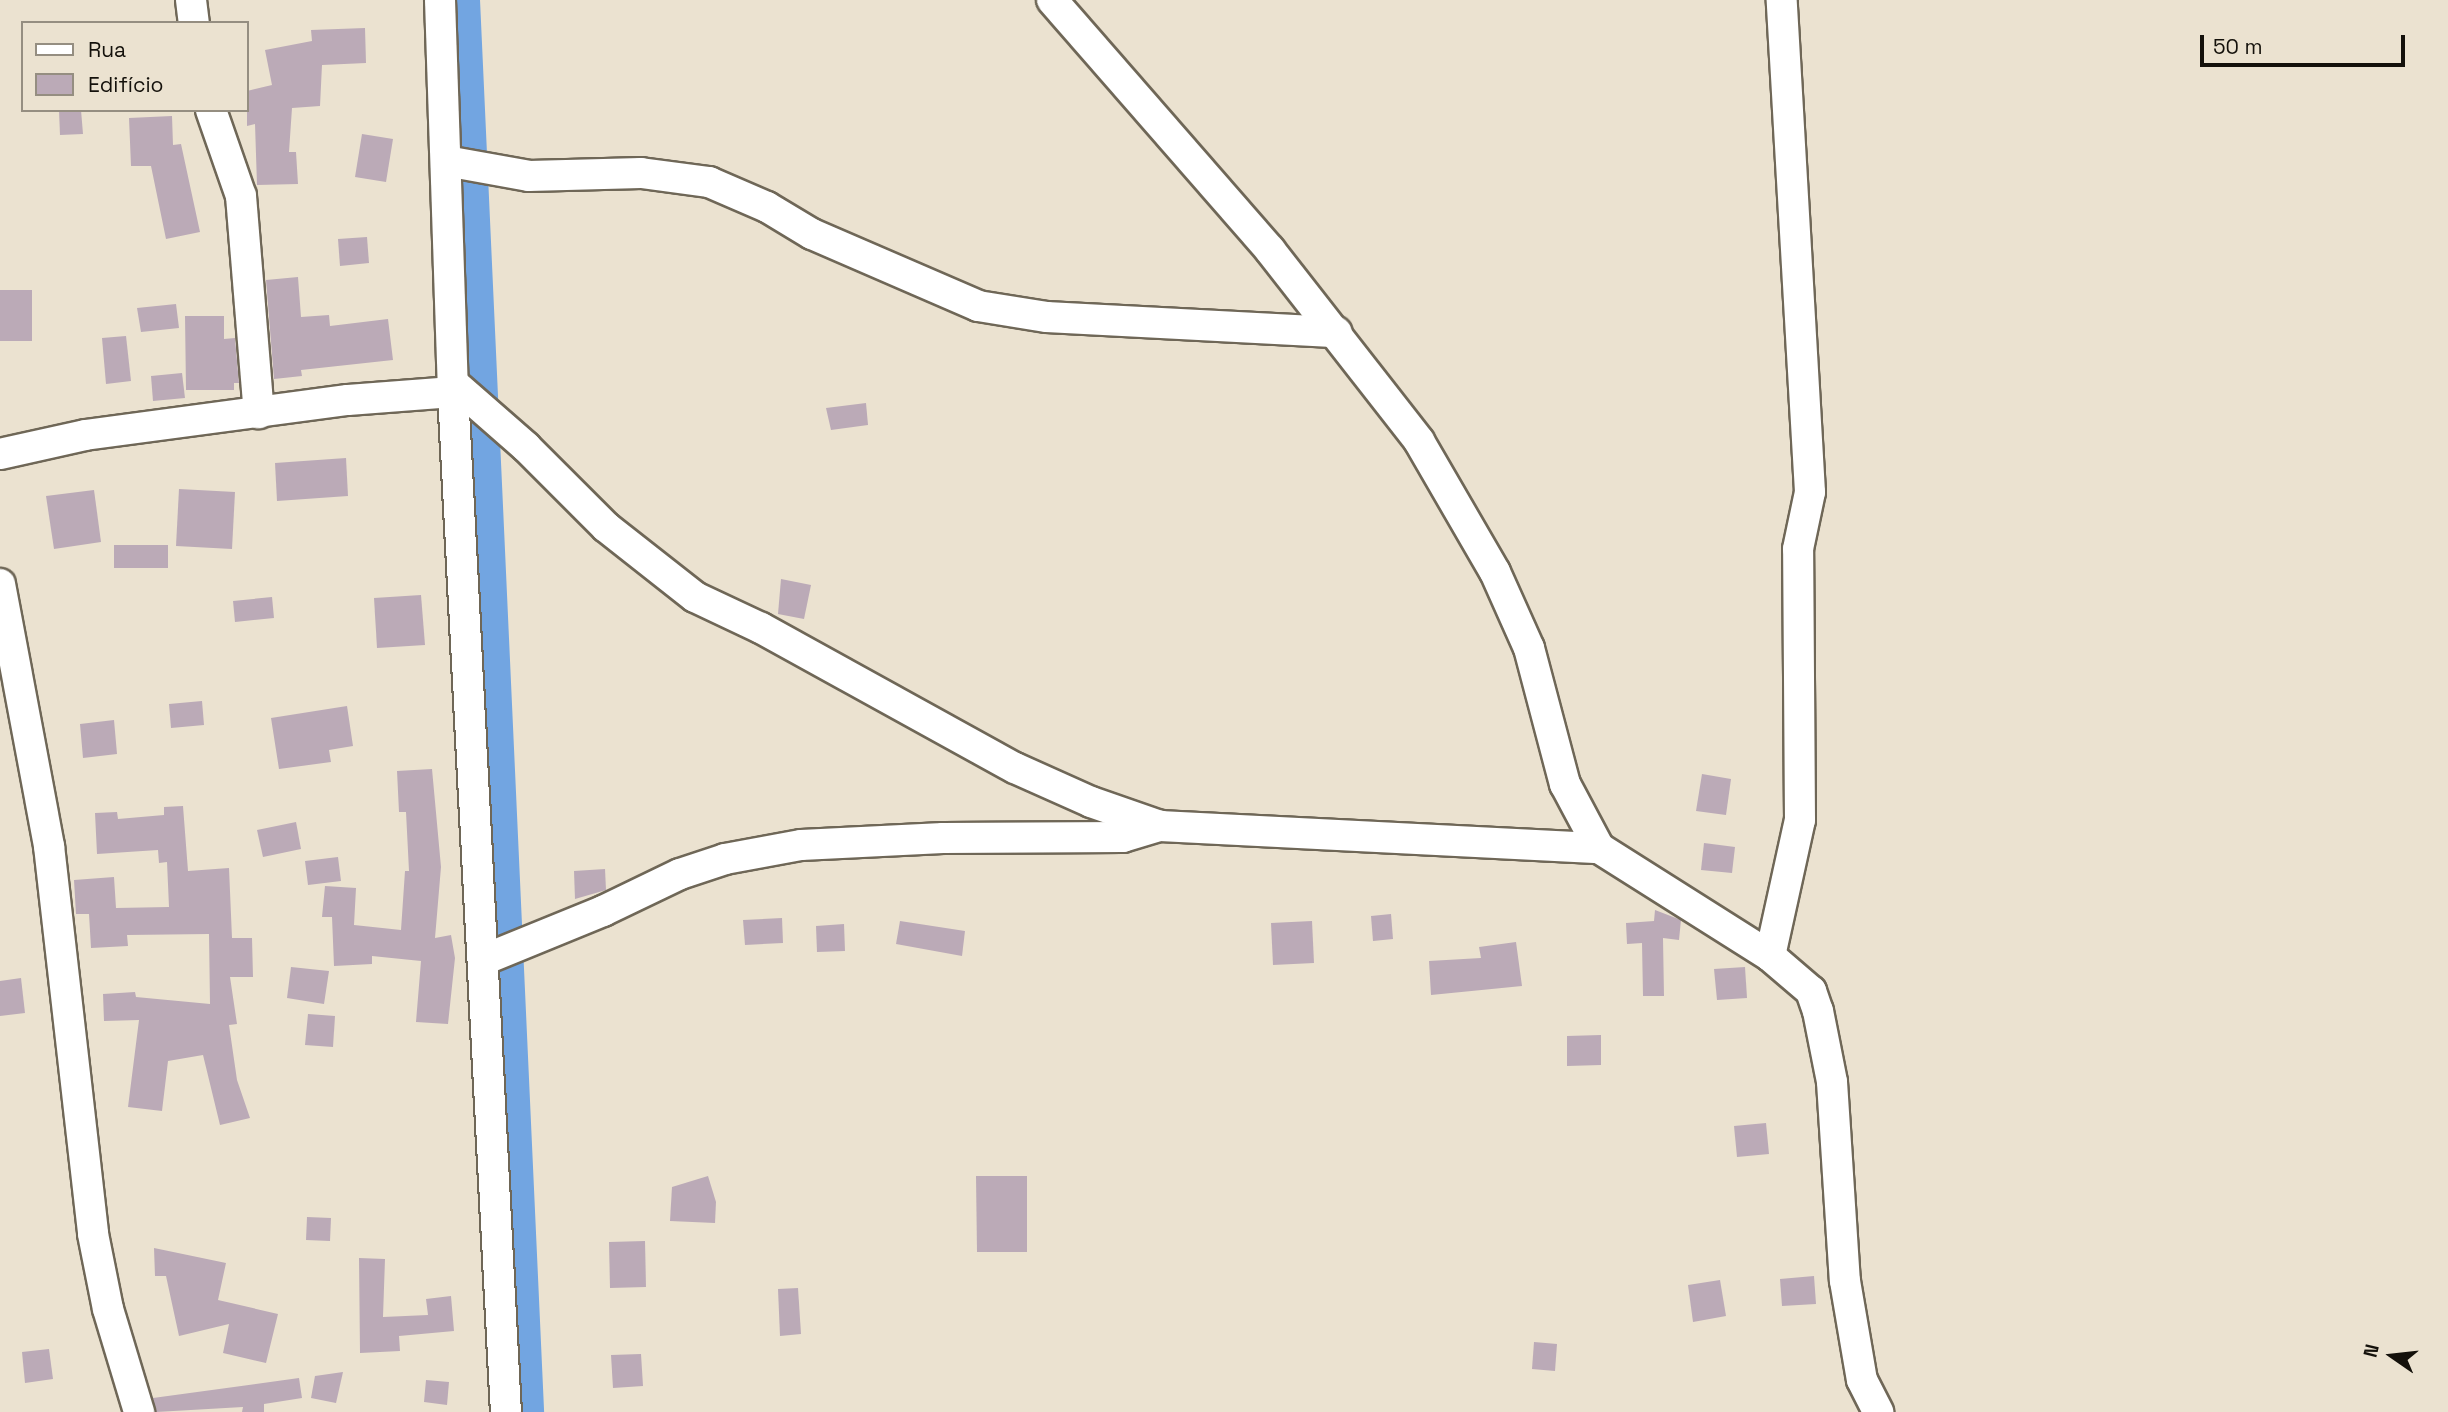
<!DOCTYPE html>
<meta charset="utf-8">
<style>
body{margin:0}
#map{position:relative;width:2448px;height:1412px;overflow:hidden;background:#ebe2d0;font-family:"Space Grotesk",sans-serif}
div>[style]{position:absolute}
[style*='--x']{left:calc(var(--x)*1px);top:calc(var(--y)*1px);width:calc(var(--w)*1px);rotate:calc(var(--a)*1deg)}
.canal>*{height:28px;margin:-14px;padding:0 14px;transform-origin:14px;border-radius:14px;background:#72a5e1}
.building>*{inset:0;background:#bbaab7}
.roads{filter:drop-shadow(2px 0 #6f6757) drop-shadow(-2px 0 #6f6757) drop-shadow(0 2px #6f6757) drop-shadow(0 -2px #6f6757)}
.street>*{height:30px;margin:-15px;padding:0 15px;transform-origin:15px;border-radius:15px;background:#fff}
span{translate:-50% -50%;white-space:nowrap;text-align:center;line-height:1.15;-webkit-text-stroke:5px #ebe2d0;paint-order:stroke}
.legend{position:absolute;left:21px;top:21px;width:228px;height:91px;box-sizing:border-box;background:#ebe2d0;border:2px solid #958e81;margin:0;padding:9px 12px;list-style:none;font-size:21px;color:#14110b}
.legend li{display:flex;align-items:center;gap:14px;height:35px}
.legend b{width:35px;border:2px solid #958e81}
.north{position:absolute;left:2357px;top:1321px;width:70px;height:70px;-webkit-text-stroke:5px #ebe2d0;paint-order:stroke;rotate:284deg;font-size:19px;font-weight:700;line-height:28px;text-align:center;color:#14110b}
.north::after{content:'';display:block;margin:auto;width:24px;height:32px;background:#14110b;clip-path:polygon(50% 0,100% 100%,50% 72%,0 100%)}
.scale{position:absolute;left:2200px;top:35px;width:205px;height:32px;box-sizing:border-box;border:4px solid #14110b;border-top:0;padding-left:9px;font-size:21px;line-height:24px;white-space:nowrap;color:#14110b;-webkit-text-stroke:5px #ebe2d0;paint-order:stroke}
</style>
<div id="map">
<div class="canal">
<i style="--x:466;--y:0;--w:1413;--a:87.4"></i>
</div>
<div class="building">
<i style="clip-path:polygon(365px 28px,366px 63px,322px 65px,320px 106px,292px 108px,289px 152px,296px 152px,298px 184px,257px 185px,255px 124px,247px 126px,247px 91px,272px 85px,265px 50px,312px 41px,311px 30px)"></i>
<i style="clip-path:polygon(59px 110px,81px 110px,83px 134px,60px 135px)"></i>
<i style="clip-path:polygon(172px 116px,173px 145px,181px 144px,200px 232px,166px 239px,151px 166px,131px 166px,129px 118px)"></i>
<i style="clip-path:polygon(362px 134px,393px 139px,386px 182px,355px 177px)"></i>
<i style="clip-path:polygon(367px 237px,369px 263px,340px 266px,338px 239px)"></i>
<i style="clip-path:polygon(298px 277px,301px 317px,329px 315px,330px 326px,388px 319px,393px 360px,301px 370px,302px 376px,274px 379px,266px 280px)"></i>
<i style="clip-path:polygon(0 290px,32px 290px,32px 341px,0 341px)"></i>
<i style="clip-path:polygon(176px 304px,179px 328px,141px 332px,137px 308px)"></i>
<i style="clip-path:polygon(185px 316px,224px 316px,224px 339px,235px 338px,239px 383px,234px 383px,234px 390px,186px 390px)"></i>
<i style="clip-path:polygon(126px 336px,131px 381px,106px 384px,102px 338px)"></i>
<i style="clip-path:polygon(182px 373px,185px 398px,153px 401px,151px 376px)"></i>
<i style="clip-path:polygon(866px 403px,868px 425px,831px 430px,826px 408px)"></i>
<i style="clip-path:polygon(346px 458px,348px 496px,277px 501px,275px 463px)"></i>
<i style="clip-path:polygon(179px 489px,235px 492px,232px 549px,176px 546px)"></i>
<i style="clip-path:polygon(94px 490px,101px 542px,54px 549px,46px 496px)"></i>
<i style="clip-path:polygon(114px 545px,168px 545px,168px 568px,114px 568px)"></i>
<i style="clip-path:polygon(781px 579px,811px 585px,804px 619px,778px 614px)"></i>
<i style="clip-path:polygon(421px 595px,425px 645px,377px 648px,374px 598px)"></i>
<i style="clip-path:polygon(272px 597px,274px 618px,235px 622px,233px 601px)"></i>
<i style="clip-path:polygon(202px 701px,204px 725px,171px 728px,169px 704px)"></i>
<i style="clip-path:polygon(347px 706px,353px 746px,329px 750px,331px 762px,279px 769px,271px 718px)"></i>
<i style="clip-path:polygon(114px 720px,117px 754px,83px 758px,80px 724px)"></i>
<i style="clip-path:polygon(432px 769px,441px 867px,435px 938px,451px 935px,455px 958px,448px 1024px,416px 1022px,421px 961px,372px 956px,372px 964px,334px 966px,332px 917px,322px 917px,325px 886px,356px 888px,354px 925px,401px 930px,405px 871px,409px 871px,406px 812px,399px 812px,397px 771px)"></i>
<i style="clip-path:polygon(1702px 774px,1731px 779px,1726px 815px,1696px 811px)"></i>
<i style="clip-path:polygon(183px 806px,188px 871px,229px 868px,232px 938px,252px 938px,253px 977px,230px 977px,237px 1024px,229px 1025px,237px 1080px,250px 1118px,220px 1125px,203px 1055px,168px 1061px,162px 1111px,128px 1107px,139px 1020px,104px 1021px,103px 994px,135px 992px,136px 997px,210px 1004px,209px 934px,127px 935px,128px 946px,91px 948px,89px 914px,76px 914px,74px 880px,114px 877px,116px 908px,169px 907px,167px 862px,159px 863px,158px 850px,97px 854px,95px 813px,117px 812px,118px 819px,164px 815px,164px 807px)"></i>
<i style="clip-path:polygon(296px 822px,301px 849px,263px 857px,257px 830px)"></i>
<i style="clip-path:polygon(1704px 843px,1735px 847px,1732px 873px,1701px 870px)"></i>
<i style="clip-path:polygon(338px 857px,341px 881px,308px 885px,305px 861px)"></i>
<i style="clip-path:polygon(605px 869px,606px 890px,575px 899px,574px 871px)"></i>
<i style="clip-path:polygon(1655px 910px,1681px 920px,1679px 940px,1663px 938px,1664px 996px,1643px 996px,1642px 943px,1627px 944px,1626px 923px,1654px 921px)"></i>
<i style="clip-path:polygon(1391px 914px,1393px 939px,1373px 941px,1371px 916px)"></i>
<i style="clip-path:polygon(782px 918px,783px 943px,745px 945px,743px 920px)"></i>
<i style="clip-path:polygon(900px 921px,965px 931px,962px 956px,896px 944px)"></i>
<i style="clip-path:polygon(1312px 921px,1314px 963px,1273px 965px,1271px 923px)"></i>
<i style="clip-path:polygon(844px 924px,845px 951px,817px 952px,816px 926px)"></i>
<i style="clip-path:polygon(1516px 942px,1522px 986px,1431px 995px,1429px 961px,1481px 958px,1479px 947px)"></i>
<i style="clip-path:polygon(291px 967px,329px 971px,324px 1004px,287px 998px)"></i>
<i style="clip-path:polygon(1745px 967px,1747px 998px,1717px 1000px,1714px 969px)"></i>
<i style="clip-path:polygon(21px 978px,25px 1013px,0 1016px,0 981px)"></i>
<i style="clip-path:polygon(308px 1014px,335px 1016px,333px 1047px,305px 1045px)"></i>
<i style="clip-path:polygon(1601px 1035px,1601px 1065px,1567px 1066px,1567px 1036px)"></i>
<i style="clip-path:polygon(1766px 1123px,1769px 1154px,1737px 1157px,1734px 1126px)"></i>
<i style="clip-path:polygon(708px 1176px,716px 1202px,715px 1223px,670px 1221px,672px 1187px)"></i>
<i style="clip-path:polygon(976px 1176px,1027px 1176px,1027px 1252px,977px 1252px)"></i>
<i style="clip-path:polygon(307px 1217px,331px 1218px,330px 1241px,306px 1240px)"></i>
<i style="clip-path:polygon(645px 1241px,646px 1287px,610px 1288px,609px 1242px)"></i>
<i style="clip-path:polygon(154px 1248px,226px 1263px,218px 1300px,278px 1314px,266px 1363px,223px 1353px,229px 1324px,179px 1336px,166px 1276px,155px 1276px)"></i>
<i style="clip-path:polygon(359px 1258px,385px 1259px,383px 1317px,428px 1315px,426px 1299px,451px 1296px,454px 1331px,399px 1336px,400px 1351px,360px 1353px)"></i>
<i style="clip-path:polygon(1814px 1276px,1816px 1304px,1782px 1306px,1780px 1279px)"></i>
<i style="clip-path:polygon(1720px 1280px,1726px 1316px,1693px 1322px,1688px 1285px)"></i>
<i style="clip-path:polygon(798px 1288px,801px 1334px,780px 1336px,778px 1289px)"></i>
<i style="clip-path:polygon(1534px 1342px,1557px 1344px,1555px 1371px,1532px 1369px)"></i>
<i style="clip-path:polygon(49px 1349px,53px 1379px,25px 1383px,22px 1352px)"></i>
<i style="clip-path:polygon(641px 1354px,643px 1386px,613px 1388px,611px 1355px)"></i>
<i style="clip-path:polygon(343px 1372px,336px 1403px,311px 1398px,315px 1376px)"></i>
<i style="clip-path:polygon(299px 1378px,302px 1398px,264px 1404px,264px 1412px,242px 1412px,243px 1407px,156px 1412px,153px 1398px)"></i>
<i style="clip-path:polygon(426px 1380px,449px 1382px,447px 1405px,424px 1402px)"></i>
</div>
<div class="roads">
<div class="street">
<i style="--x:191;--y:0;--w:23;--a:83"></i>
<i style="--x:440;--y:0;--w:392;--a:88.1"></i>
<i style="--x:453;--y:392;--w:1021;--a:87.03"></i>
<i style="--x:1052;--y:0;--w:332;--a:48.9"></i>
<i style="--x:1270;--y:250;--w:242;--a:52"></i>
<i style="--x:1419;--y:441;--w:151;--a:59.9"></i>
<i style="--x:1495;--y:572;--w:83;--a:65.9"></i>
<i style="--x:1529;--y:648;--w:141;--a:75.2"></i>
<i style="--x:1565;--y:784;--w:72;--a:62"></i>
<i style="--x:211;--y:110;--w:91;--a:70.8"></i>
<i style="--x:241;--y:196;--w:218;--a:85.3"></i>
<i style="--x:446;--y:161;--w:84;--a:10.2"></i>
<i style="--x:529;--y:176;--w:112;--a:-1.5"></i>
<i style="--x:641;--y:173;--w:69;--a:7.5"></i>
<i style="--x:709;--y:182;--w:63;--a:23.3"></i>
<i style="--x:767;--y:207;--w:52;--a:31"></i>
<i style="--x:812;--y:234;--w:181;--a:23.4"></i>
<i style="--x:978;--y:306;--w:70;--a:9.1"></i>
<i style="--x:1047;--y:317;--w:290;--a:3"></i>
<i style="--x:453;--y:383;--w:97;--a:41.2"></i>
<i style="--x:526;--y:447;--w:113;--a:45"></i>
<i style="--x:606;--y:527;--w:113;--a:38.2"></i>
<i style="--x:695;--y:597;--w:73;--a:25.2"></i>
<i style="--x:761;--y:628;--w:290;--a:28.9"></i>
<i style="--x:1015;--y:768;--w:83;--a:24.1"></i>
<i style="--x:1091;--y:802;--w:73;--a:19.2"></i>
<i style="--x:1160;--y:826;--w:440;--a:2.9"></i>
<i style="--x:1599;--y:848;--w:202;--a:32.3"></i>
<i style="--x:1770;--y:956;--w:54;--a:40.5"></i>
<i style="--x:1811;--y:991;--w:21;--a:71"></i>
<i style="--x:1818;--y:1011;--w:72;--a:78.8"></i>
<i style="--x:1832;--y:1082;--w:199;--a:86.3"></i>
<i style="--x:1845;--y:1281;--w:100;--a:80.3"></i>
<i style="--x:1862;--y:1380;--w:36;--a:63"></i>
<i style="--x:0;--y:454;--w:87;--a:-12.6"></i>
<i style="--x:85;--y:435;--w:265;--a:-7.6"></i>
<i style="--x:348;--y:400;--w:105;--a:-4.4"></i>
<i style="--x:0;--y:584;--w:267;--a:79.4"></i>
<i style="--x:49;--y:846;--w:390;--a:83.5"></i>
<i style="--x:93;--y:1234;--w:76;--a:78.7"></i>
<i style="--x:108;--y:1309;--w:108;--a:73.2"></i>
<i style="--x:1770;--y:956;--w:139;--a:-77.6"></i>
<i style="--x:1800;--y:820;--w:271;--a:-90.4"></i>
<i style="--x:1798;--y:549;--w:58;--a:-78.1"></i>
<i style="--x:1810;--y:492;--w:493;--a:-93.3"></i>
<i style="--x:483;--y:960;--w:130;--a:-22.2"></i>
<i style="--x:603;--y:911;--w:85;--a:-25.7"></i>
<i style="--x:680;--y:874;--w:47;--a:-18.4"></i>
<i style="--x:725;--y:859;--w:77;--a:-10.4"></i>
<i style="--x:801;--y:845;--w:142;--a:-2.8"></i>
<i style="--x:943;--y:838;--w:180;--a:-0.3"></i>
<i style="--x:1123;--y:837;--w:39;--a:-17"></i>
</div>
</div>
<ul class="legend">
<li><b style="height:9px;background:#fff"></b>Rua</li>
<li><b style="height:19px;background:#bbaab7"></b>Edifício</li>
</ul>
<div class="north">N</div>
<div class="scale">50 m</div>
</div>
